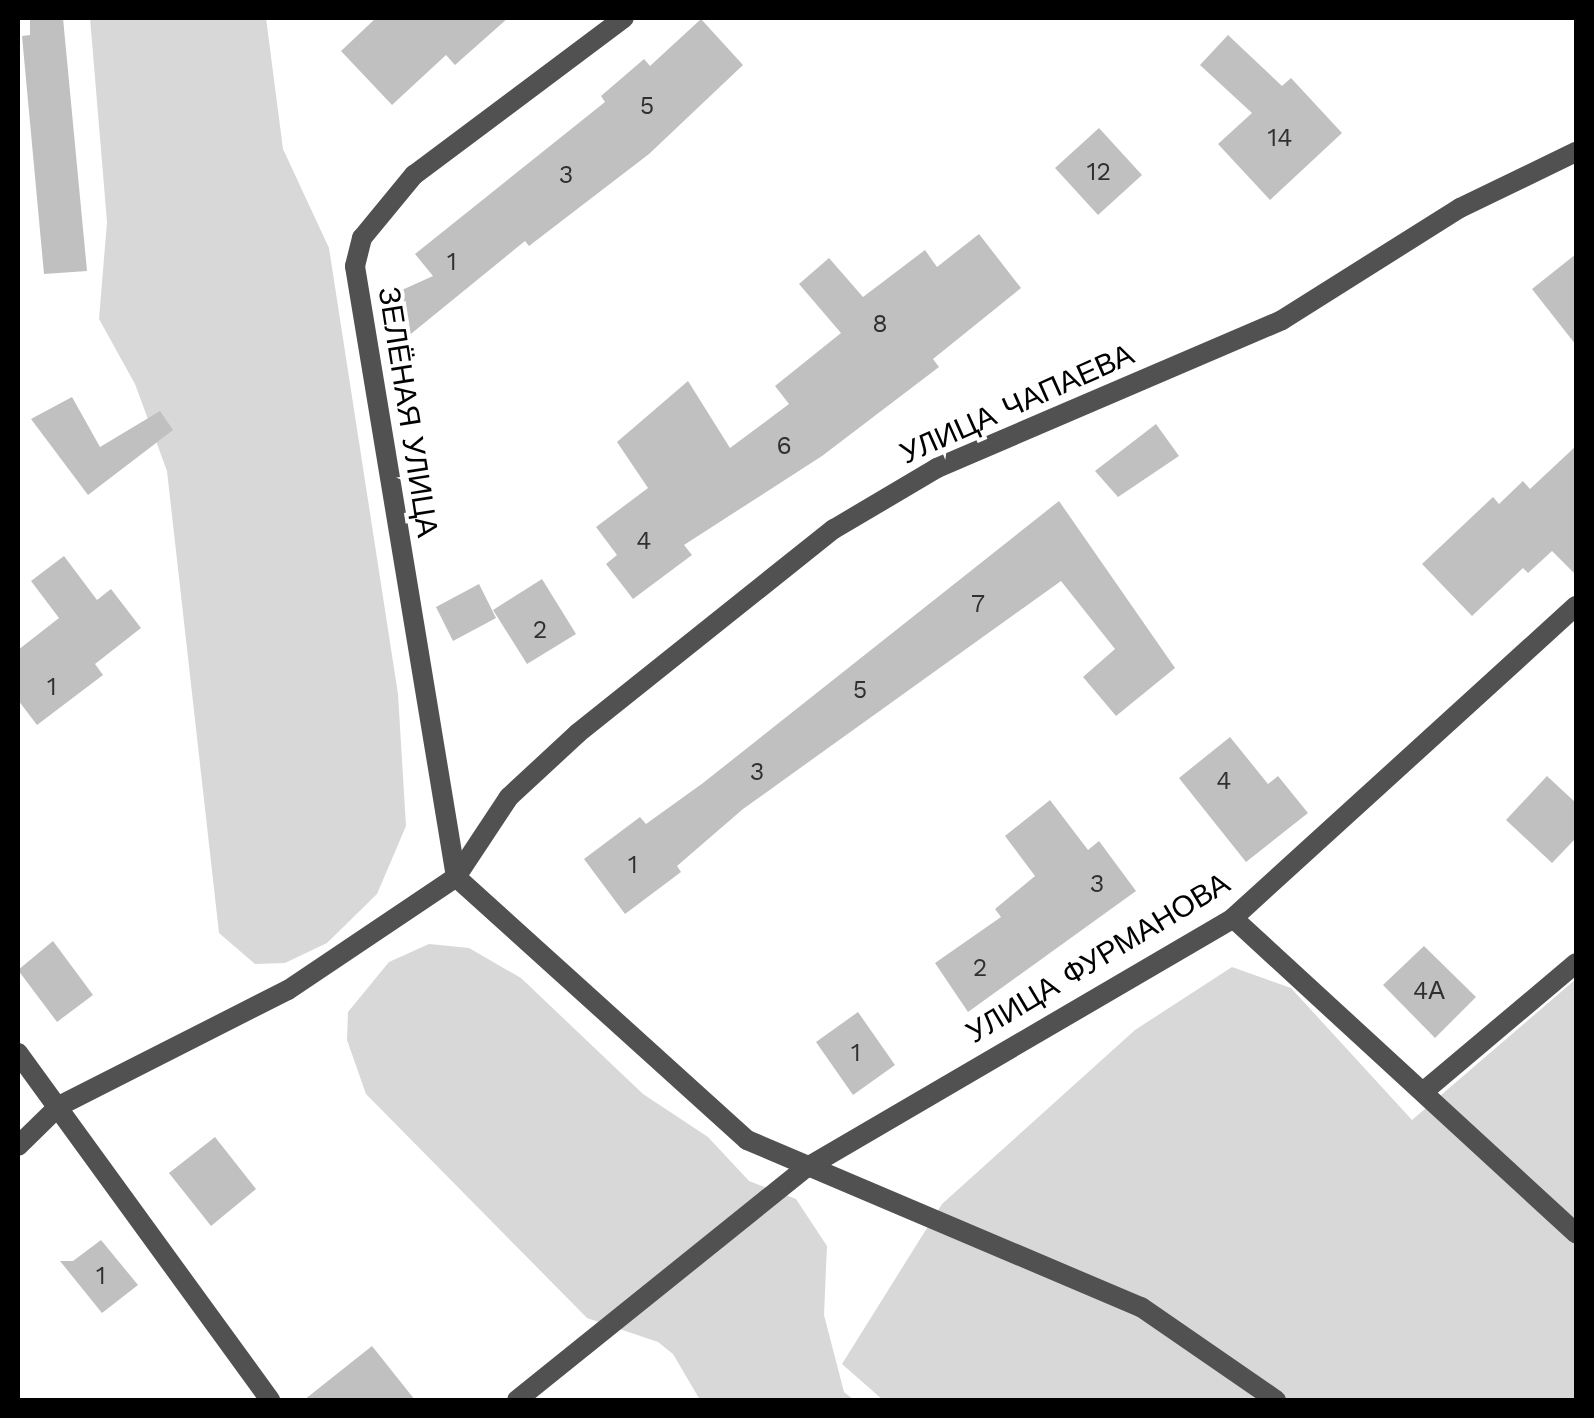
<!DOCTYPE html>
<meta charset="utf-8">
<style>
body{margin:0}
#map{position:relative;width:1594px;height:1418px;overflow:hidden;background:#fff;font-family:"Work Sans",sans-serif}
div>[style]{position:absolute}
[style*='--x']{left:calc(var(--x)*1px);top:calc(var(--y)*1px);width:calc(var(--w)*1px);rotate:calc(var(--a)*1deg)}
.green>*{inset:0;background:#d8d8d8}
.building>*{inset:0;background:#c0c0c0}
.lane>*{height:20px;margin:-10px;padding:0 10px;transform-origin:10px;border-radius:10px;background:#515151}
.street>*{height:20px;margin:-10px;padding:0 10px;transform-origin:10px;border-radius:10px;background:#515151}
span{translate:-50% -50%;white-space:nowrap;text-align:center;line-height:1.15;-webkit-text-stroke:8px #fff;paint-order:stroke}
.number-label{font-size:25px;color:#303030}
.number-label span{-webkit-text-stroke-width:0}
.street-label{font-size:30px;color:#000}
.frame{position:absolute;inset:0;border:20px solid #000;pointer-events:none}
</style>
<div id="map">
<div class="green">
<i style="clip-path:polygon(90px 18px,266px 18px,283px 149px,329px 248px,398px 694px,406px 826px,377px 894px,327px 943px,285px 963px,255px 964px,219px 933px,167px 471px,135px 384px,99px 319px,107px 222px)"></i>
<i style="clip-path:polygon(429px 944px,469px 948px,521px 978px,643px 1094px,708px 1137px,749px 1181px,796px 1199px,827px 1246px,824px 1315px,844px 1392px,854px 1400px,700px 1400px,673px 1354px,658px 1342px,587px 1318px,366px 1094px,347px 1040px,348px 1012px,389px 962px)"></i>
<i style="clip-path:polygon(1232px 967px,1291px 988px,1412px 1120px,1576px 979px,1576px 1400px,883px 1400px,842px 1364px,942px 1204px,1135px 1030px)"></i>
</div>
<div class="building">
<i style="clip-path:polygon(30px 18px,63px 18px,87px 271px,44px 274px,22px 36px,30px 35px)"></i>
<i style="clip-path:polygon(376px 18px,508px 18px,455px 65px,446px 55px,392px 105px,341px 51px)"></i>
<i style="clip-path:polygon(701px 19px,743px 65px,649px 154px,529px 246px,525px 241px,401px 342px,382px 299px,433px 276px,415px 254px,605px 102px,601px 96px,644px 59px,650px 66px)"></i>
<i style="clip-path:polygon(1228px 35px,1282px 86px,1291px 78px,1342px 133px,1270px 200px,1218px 144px,1252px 113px,1200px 65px)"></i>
<i style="clip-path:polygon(1099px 128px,1142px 175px,1098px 215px,1055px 168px)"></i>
<i style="clip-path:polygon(979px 234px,1021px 288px,933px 359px,939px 367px,822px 456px,684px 545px,692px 555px,633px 599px,606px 564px,617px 555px,596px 527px,648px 488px,617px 442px,688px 381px,730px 448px,789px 404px,775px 386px,841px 333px,799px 284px,829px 258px,863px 297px,925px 250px,937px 267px)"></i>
<i style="clip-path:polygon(1576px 254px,1576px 345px,1532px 289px)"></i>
<i style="clip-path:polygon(72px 397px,100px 447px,160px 411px,173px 430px,88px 495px,31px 419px)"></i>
<i style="clip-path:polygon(1156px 424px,1179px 456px,1118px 497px,1095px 471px)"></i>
<i style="clip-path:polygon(1576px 446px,1576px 575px,1552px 551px,1528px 573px,1523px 568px,1472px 616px,1422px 564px,1493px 497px,1499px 504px,1523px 481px,1530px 489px)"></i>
<i style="clip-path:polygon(1059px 501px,1175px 668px,1116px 716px,1083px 677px,1115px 649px,1061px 581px,743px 809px,677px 866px,681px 872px,625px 914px,584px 859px,640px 817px,646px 824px,703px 783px)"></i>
<i style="clip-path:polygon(64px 556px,97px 600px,111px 589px,141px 628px,95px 664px,103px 675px,37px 725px,18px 700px,18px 650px,59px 618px,31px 581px)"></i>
<i style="clip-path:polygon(542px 579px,576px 634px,527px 664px,493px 610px)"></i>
<i style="clip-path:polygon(479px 584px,496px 618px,453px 641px,436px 607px)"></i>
<i style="clip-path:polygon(1230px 737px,1268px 784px,1278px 776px,1308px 813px,1246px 862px,1179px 778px)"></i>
<i style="clip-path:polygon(1547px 776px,1576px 803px,1576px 838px,1552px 863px,1506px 820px)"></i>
<i style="clip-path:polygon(1050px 800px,1088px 850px,1099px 841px,1136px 891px,968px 1012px,935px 963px,1001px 917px,995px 909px,1035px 876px,1005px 836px)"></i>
<i style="clip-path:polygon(53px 941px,93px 995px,57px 1022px,18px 970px)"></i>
<i style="clip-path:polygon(1424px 946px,1476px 997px,1435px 1038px,1383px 985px)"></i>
<i style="clip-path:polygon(858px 1012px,895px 1065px,853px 1095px,816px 1042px)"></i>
<i style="clip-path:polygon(215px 1137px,256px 1189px,211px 1226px,169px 1173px)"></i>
<i style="clip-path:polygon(101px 1240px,138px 1285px,102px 1313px,60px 1261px,73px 1261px)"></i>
<i style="clip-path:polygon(372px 1346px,415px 1400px,304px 1400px)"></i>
</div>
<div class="lane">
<i style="--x:456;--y:877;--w:392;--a:42.1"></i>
<i style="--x:747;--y:1140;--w:428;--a:23"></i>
<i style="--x:1141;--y:1307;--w:164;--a:34.6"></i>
<i style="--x:1233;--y:918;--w:466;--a:42.6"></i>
<i style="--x:1423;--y:1092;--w:200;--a:-40.1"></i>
</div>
<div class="street">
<i style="--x:456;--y:877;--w:619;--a:-99.39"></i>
<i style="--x:355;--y:266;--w:29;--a:-76"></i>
<i style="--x:362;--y:238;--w:82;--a:-50.5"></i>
<i style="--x:414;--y:175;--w:262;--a:-36.8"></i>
<i style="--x:18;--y:1053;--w:429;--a:54"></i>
<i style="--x:18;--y:1146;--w:57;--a:-44.3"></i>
<i style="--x:59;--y:1106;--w:257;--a:-26.9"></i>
<i style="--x:288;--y:990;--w:202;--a:-33.9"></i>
<i style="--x:456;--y:877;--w:96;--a:-56.5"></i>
<i style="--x:509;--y:797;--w:94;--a:-42.8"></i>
<i style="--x:578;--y:733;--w:327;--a:-38.6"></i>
<i style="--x:834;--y:529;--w:120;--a:-30.6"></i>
<i style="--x:937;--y:468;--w:375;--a:-23.2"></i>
<i style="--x:1282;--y:320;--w:210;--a:-32.2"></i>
<i style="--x:1460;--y:208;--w:129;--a:-25.8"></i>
<i style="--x:517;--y:1400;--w:371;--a:-38.8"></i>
<i style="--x:806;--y:1168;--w:495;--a:-30.3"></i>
<i style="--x:1233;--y:918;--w:464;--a:-42.3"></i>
</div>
<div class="number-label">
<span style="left:647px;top:106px">5</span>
<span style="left:1280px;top:138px">14</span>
<span style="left:1099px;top:172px">12</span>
<span style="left:566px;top:175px">3</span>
<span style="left:452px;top:262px">1</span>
<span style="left:880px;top:324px">8</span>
<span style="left:784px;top:446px">6</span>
<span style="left:644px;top:541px">4</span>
<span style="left:978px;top:604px">7</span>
<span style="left:540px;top:630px">2</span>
<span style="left:52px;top:687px">1</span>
<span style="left:860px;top:690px">5</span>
<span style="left:757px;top:772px">3</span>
<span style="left:1224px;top:781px">4</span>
<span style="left:633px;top:865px">1</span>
<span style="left:1097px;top:884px">3</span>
<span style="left:980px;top:968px">2</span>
<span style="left:1429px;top:991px">4А</span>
<span style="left:856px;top:1053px">1</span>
<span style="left:101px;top:1276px">1</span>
</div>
<div class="street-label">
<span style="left:1017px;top:404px;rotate:-24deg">УЛИЦА ЧАПАЕВА</span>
<span style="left:408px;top:412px;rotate:81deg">ЗЕЛЁНАЯ УЛИЦА</span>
<span style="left:1098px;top:958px;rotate:-31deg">УЛИЦА ФУРМАНОВА</span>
</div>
<div class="frame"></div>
</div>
